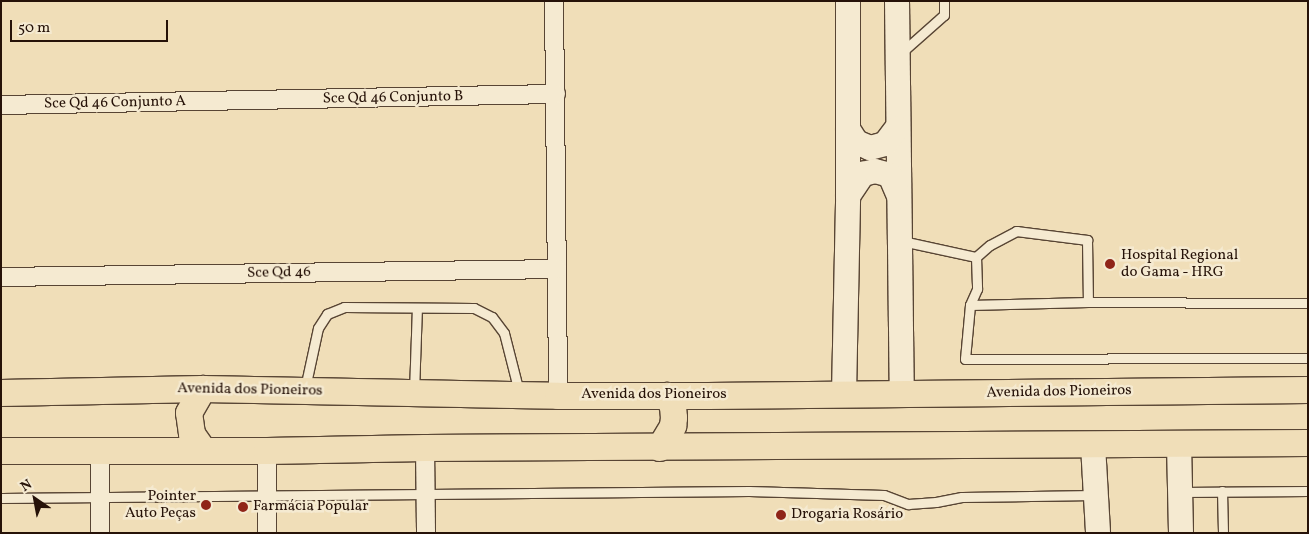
<!DOCTYPE html>
<meta charset="utf-8">
<style>
body{margin:0}
#map{position:relative;width:1309px;height:534px;overflow:hidden;background:#f0deb8;font-family:Vollkorn,serif}
div>[style]{position:absolute}
[style*='--x']{left:calc(var(--x)*1px);top:calc(var(--y)*1px);width:calc(var(--w)*1px);rotate:calc(var(--a)*1deg)}
.roads{filter:drop-shadow(1px 0 #584534) drop-shadow(-1px 0 #584534) drop-shadow(0 1px #584534) drop-shadow(0 -1px #584534)}
.service>*{height:9px;margin:-4.5px;padding:0 4.5px;transform-origin:4.5px;border-radius:4.5px;background:#f5ead1}
.minor>*{height:18px;margin:-9px;padding:0 9px;transform-origin:9px;border-radius:9px;background:#f5ead1}
.secondary>*{height:24px;margin:-12px;padding:0 12px;transform-origin:12px;border-radius:12px;background:#f5ead1}
.primary>*{height:26px;margin:-13px;padding:0 13px;transform-origin:13px;border-radius:13px;background:#f0deb8}
.dots>*{width:14px;height:14px;translate:-50% -50%;box-sizing:border-box;border:2px solid #f5ead1;border-radius:50%}
span{translate:-50% -50%;white-space:nowrap;text-align:center;line-height:1.15;-webkit-text-stroke:5px #f5ead1;paint-order:stroke}
.street-label{font-size:15px;color:#261208}
.poi-label{font-size:15px;color:#261208}
.left{translate:0 -50%;text-align:left}
.right{translate:-100% -50%;text-align:right}
.frame{position:absolute;inset:0;border:2px solid #261208;pointer-events:none}
.north{position:absolute;left:10px;top:474px;width:50px;height:50px;-webkit-text-stroke:4px #f5ead1;paint-order:stroke;rotate:327deg;font-size:14px;font-weight:700;line-height:20px;text-align:center;color:#261208}
.north::after{content:'';display:block;margin:auto;width:18px;height:22px;background:#261208;clip-path:polygon(50% 0,100% 100%,50% 72%,0 100%)}
.scale{position:absolute;left:10px;top:20px;width:158px;height:22px;box-sizing:border-box;border:2px solid #261208;border-top:0;padding-left:6px;font-size:15px;line-height:18px;white-space:nowrap;color:#261208;-webkit-text-stroke:4px #f5ead1;paint-order:stroke}
</style>
<div id="map">
<div class="roads">
<div class="service">
<div style="--x:901;--y:53;--w:57;--a:-41.5"></div>
<div style="--x:944;--y:15;--w:14;--a:-90"></div>
<div style="--x:902;--y:241;--w:76;--a:12.2"></div>
<div style="--x:976;--y:257;--w:32;--a:88"></div>
<div style="--x:977;--y:289;--w:17;--a:114"></div>
<div style="--x:970;--y:305;--w:54;--a:95.3"></div>
<div style="--x:965;--y:359;--w:343;--a:-0.2"></div>
<div style="--x:976;--y:257;--w:18;--a:-41"></div>
<div style="--x:990;--y:245;--w:30;--a:-28"></div>
<div style="--x:1016;--y:231;--w:72;--a:7.2"></div>
<div style="--x:1087;--y:240;--w:62;--a:89.1"></div>
<div style="--x:970;--y:305;--w:118;--a:-1.5"></div>
<div style="--x:1088;--y:302;--w:220;--a:0.3"></div>
<div style="--x:305;--y:388;--w:61;--a:-77.8"></div>
<div style="--x:318;--y:328;--w:17;--a:-57"></div>
<div style="--x:327;--y:314;--w:18;--a:-22"></div>
<div style="--x:344;--y:307;--w:130;--a:0.4"></div>
<div style="--x:474;--y:308;--w:20;--a:27"></div>
<div style="--x:492;--y:317;--w:20;--a:53"></div>
<div style="--x:504;--y:333;--w:61;--a:75.7"></div>
<div style="--x:414;--y:392;--w:84;--a:-88"></div>
<div style="--x:1222;--y:491;--w:42;--a:88.6"></div>
<div style="--x:1181;--y:492;--w:127;--a:-0.5"></div>
<div style="--x:1;--y:498;--w:748;--a:-0.54"></div>
<div style="--x:749;--y:491;--w:135;--a:1.7"></div>
<div style="--x:884;--y:495;--w:26;--a:21"></div>
<div style="--x:908;--y:504;--w:28;--a:-4"></div>
<div style="--x:936;--y:502;--w:26;--a:-11"></div>
<div style="--x:962;--y:497;--w:132;--a:-0.9"></div>
</div>
<div class="minor">
<div style="--x:554;--y:1;--w:395;--a:89.4"></div>
<div style="--x:1;--y:105;--w:555;--a:-1.14"></div>
<div style="--x:1;--y:277;--w:556;--a:-0.82"></div>
<div style="--x:425;--y:448;--w:85;--a:89.3"></div>
<div style="--x:100;--y:451;--w:82;--a:90"></div>
<div style="--x:267;--y:451;--w:82;--a:90"></div>
</div>
<div class="secondary">
<div style="--x:897;--y:1;--w:393;--a:89.3"></div>
<div style="--x:848;--y:129;--w:15;--a:58"></div>
<div style="--x:856;--y:142;--w:15;--a:23"></div>
<div style="--x:870;--y:148;--w:16;--a:-15"></div>
<div style="--x:885;--y:144;--w:20;--a:-53"></div>
<div style="--x:848;--y:196;--w:27;--a:-56"></div>
<div style="--x:863;--y:174;--w:12;--a:-14"></div>
<div style="--x:875;--y:171;--w:16;--a:15"></div>
<div style="--x:890;--y:175;--w:23;--a:67"></div>
<div style="--x:844;--y:394;--w:198;--a:-88.8"></div>
<div style="--x:848;--y:196;--w:195;--a:-90"></div>
<div style="--x:1179;--y:444;--w:89;--a:88.7"></div>
<div style="--x:1093;--y:445;--w:88;--a:86.7"></div>
</div>
<div class="primary">
<div style="--x:1;--y:393;--w:202;--a:-1.1"></div>
<div style="--x:203;--y:389;--w:355;--a:1.1"></div>
<div style="--x:558;--y:396;--w:150;--a:0"></div>
<div style="--x:708;--y:396;--w:600;--a:-0.57"></div>
<div style="--x:660;--y:448;--w:26;--a:-59"></div>
<div style="--x:673;--y:426;--w:8;--a:-83"></div>
<div style="--x:674;--y:418;--w:12;--a:-95"></div>
<div style="--x:673;--y:406;--w:12;--a:-121"></div>
<div style="--x:203;--y:450;--w:19;--a:-125"></div>
<div style="--x:192;--y:434;--w:21;--a:-98"></div>
<div style="--x:189;--y:413;--w:28;--a:-60"></div>
<div style="--x:1;--y:451;--w:266;--a:0"></div>
<div style="--x:267;--y:451;--w:158;--a:-1.1"></div>
<div style="--x:425;--y:448;--w:883;--a:-0.32"></div>
</div>
</div>
<div class="dots">
<div style="left:1110px;top:264px;background:#8f2418"></div>
<div style="left:206px;top:505px;background:#8f2418"></div>
<div style="left:243px;top:507px;background:#8f2418"></div>
<div style="left:781px;top:515px;background:#8f2418"></div>
</div>
<div class="street-label">
<span style="left:393px;top:98px;rotate:-1deg">Sce Qd 46 Conjunto B</span>
<span style="left:115px;top:103px;rotate:-1deg">Sce Qd 46 Conjunto A</span>
<span style="left:279px;top:273px;rotate:-1deg">Sce Qd 46</span>
<span style="left:250px;top:390px;rotate:1deg">Avenida dos Pioneiros</span>
<span style="left:1059px;top:392px;rotate:-1deg">Avenida dos Pioneiros</span>
<span style="left:654px;top:395px">Avenida dos Pioneiros</span>
</div>
<div class="poi-label">
<span class="left" style="left:1121px;top:264px">Hospital Regional<br>do Gama - HRG</span>
<span class="right" style="left:196px;top:505px">Pointer<br>Auto Peças</span>
<span class="left" style="left:253px;top:507px">Farmácia Popular</span>
<span class="left" style="left:791px;top:515px">Drogaria Rosário</span>
</div>
<div class="frame"></div>
<div class="north">N</div>
<div class="scale">50 m</div>
</div>
